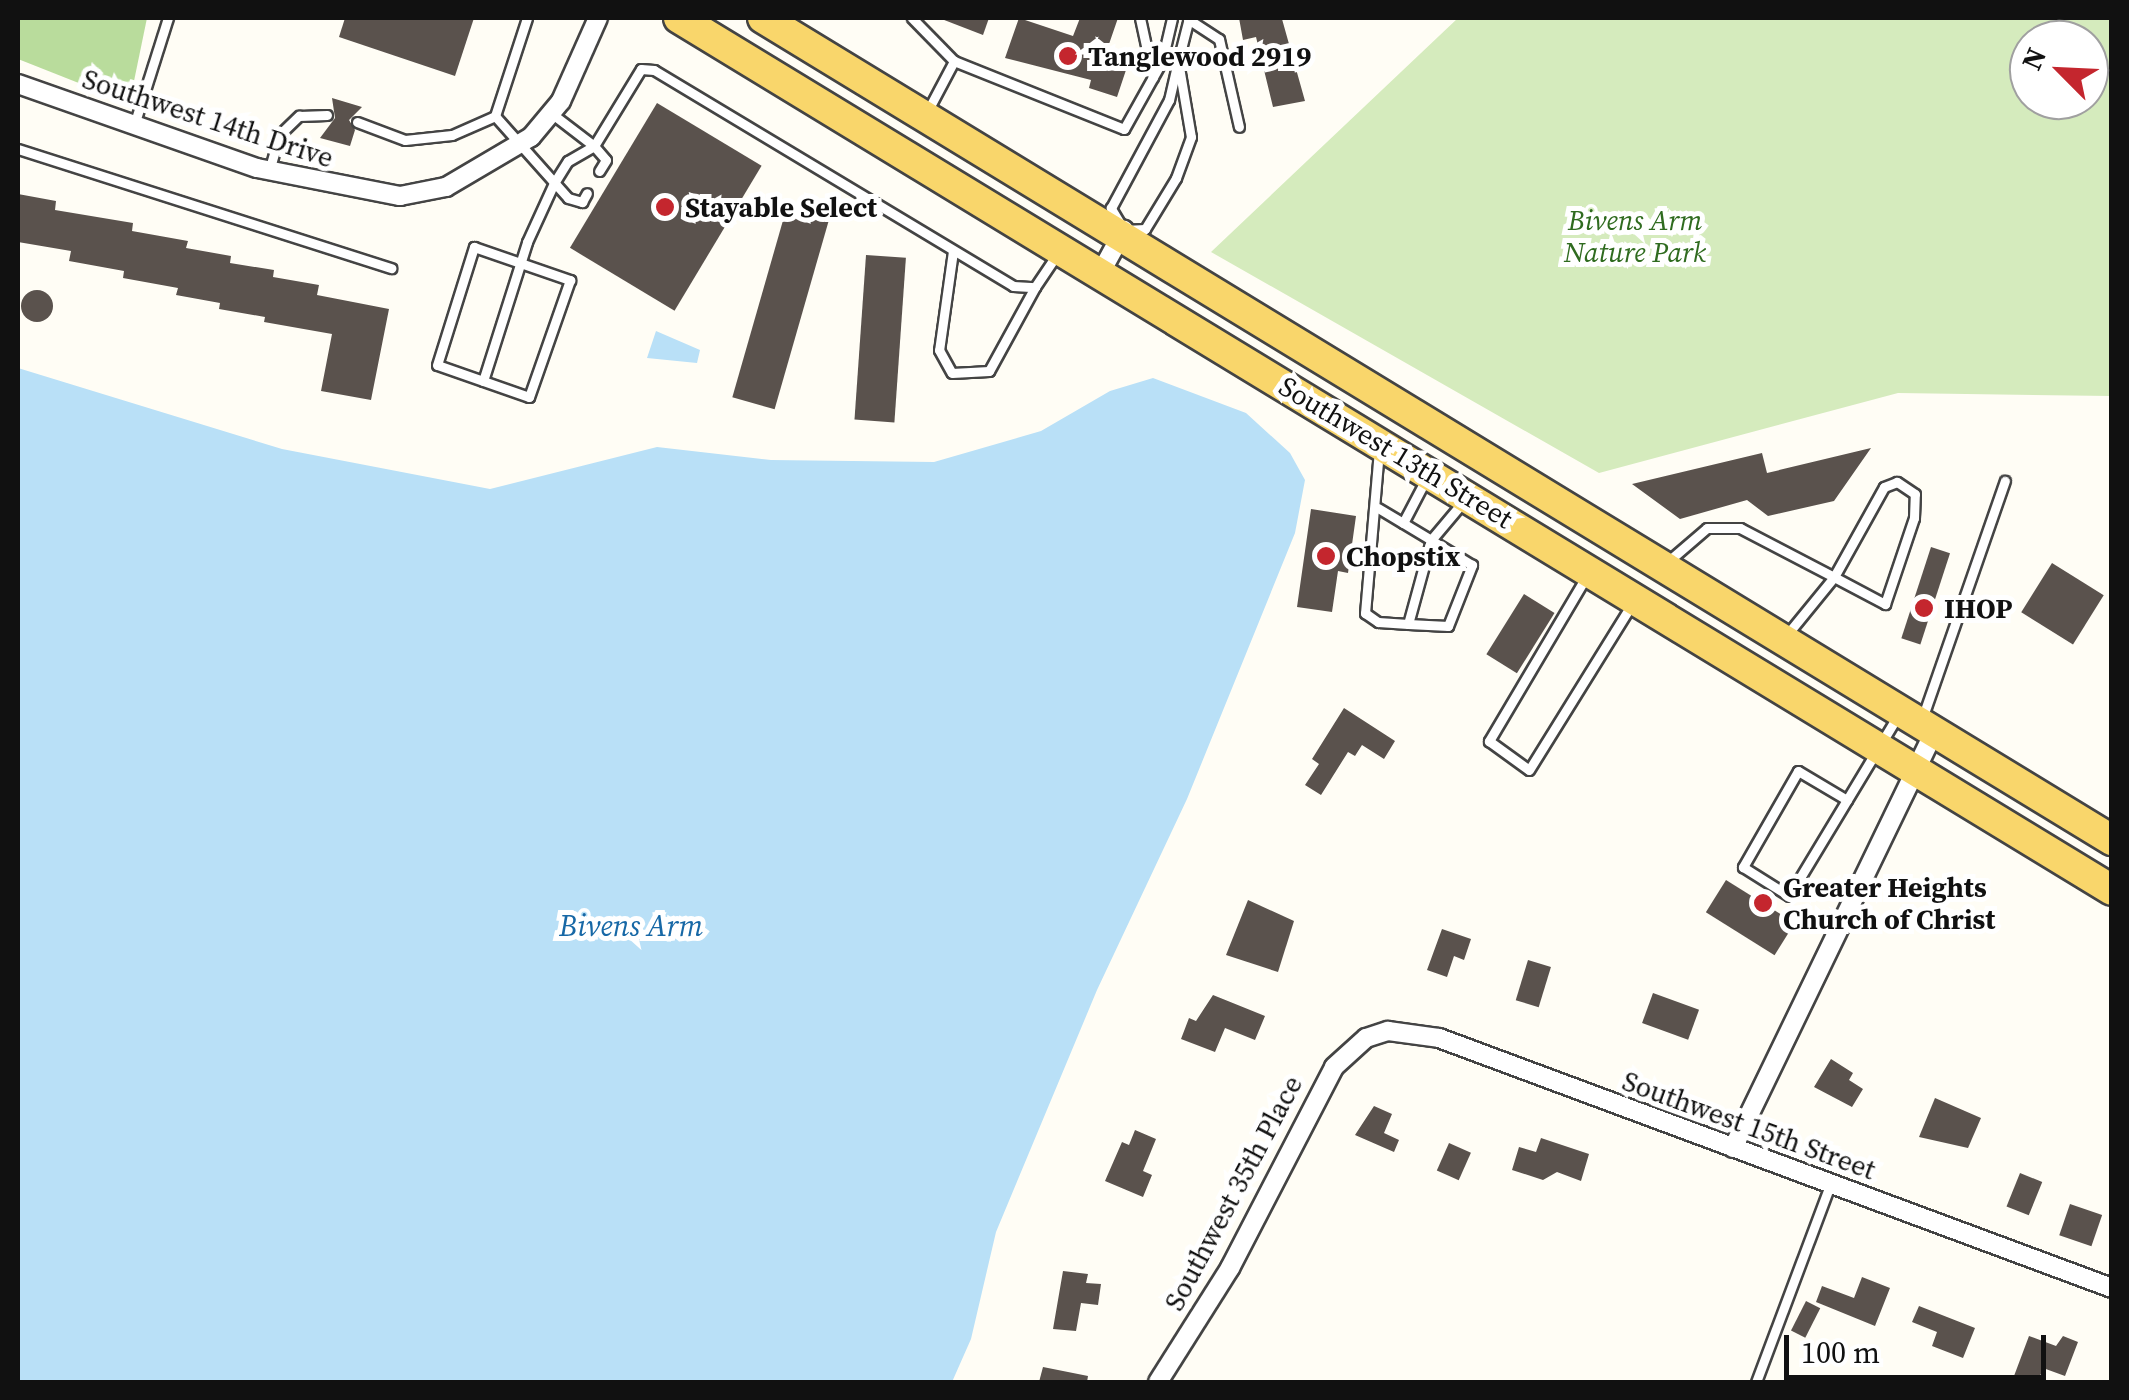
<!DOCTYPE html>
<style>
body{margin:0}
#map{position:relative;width:2129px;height:1400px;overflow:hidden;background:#fffdf5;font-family:"Source Serif 4",serif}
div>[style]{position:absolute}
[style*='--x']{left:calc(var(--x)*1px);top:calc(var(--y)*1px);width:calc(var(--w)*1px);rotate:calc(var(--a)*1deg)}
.green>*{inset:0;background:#d5ebbd}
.forest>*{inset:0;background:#b9dc9c}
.water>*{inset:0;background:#b9e0f7}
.building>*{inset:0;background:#5a524d;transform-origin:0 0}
.round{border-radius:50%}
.roads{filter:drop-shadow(2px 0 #444) drop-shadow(-2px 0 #444) drop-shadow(0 2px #444) drop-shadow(0 -2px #444)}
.service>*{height:9px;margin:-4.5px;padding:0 4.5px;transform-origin:4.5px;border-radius:4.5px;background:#fff}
.minor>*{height:18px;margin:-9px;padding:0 9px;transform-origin:9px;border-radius:9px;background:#fff}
.primary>*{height:30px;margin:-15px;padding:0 15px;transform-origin:15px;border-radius:15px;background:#f9d66b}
.dots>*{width:28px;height:28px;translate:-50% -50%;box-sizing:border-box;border:5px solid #fff;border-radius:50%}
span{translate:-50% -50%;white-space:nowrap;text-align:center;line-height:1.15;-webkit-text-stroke:10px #fff;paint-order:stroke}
.poi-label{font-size:28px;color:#111;font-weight:700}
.left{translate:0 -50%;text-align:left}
.street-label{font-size:28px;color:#111}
.park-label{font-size:28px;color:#2f6b1f;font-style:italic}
.water-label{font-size:30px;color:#1768a6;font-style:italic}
.frame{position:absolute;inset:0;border:20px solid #111;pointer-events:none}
.north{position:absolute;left:2009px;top:20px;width:100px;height:100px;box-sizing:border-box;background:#fff;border:2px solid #a0a0a0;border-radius:50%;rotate:294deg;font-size:28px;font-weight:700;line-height:40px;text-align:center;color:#111}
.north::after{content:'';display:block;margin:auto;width:35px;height:45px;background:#c4262e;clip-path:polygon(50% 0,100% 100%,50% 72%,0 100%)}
.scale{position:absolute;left:1784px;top:1335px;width:262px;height:45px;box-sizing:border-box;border:5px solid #111;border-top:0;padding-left:12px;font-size:30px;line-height:35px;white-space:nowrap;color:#111;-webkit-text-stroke:8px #fff;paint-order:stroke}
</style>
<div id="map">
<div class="green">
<div style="clip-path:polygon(evenodd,1458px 18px,2111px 18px,2111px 396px,1898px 393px,1599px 473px,1211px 252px,1458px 18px,2029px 40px,2089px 40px,2089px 100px,2029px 100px,2029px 40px)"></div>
</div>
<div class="forest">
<div style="clip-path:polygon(18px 18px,147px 18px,134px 81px,109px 95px,18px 59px)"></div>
</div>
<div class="water">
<div style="clip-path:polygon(656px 331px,700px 350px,697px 363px,647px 358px)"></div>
<div style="clip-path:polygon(18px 368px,282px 449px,490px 489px,657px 447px,771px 460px,934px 462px,1041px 431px,1110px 391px,1153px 378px,1246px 413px,1290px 453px,1305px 480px,1295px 533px,1187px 799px,1097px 990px,996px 1232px,971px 1339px,952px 1382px,18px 1382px)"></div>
</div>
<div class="building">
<div style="clip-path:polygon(345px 18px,474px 18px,455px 76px,339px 37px)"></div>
<div style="clip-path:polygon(939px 18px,989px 18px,983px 35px)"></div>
<div style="clip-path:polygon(1019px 18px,1073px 36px,1080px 18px,1118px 18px,1108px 47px,1131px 55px,1117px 97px,1089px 88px,1091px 80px,1005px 58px)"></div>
<div style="clip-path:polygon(1239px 18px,1282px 19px,1305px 101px,1273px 107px,1256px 37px,1243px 40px)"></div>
<div style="clip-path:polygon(332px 98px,362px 107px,349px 120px,355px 130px,350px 146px,320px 138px,335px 118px)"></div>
<div style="left:657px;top:103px;width:122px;height:169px;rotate:31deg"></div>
<div style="clip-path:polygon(18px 194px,56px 201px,55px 210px,133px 223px,132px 231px,188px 241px,186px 248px,231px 256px,230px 263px,274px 270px,273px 277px,319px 285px,317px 295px,389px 309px,371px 400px,321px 391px,332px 334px,264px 322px,265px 317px,219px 309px,220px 303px,176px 295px,178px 288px,123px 278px,124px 271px,69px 261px,71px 251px,18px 242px)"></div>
<div style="left:788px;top:203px;width:44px;height:202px;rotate:16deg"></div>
<div style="left:866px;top:255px;width:40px;height:165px;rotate:4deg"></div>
<div class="round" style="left:21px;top:290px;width:32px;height:32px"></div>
<div style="clip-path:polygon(1871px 448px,1834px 501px,1768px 516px,1747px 500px,1680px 519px,1632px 484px,1762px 453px,1767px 473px)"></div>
<div style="clip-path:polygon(1311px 509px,1356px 516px,1348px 573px,1338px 571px,1332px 612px,1297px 607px)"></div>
<div style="left:1931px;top:547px;width:20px;height:96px;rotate:18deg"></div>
<div style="left:2052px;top:563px;width:61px;height:58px;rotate:32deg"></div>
<div style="left:1524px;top:594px;width:36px;height:71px;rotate:32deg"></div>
<div style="clip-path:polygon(1344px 708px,1395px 741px,1384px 759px,1362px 745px,1355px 756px,1348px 752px,1321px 795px,1305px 785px,1319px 764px,1312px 759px)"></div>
<div style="left:1726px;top:880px;width:81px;height:38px;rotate:32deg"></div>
<div style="clip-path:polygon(1248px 900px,1294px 921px,1278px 972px,1226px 955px)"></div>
<div style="clip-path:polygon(1442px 929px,1471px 939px,1464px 960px,1454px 956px,1447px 977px,1427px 970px)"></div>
<div style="left:1528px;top:960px;width:24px;height:42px;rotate:17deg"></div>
<div style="left:1653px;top:993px;width:49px;height:32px;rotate:20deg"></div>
<div style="clip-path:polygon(1213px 995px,1265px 1016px,1255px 1040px,1225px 1028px,1215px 1052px,1181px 1039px,1189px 1018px,1196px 1021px)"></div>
<div style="clip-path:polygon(1831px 1059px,1853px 1073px,1849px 1080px,1863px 1089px,1852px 1107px,1814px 1087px)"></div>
<div style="clip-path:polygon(1935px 1098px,1981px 1118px,1968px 1148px,1919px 1137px)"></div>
<div style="clip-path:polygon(1374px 1106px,1392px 1114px,1384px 1133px,1399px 1140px,1394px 1152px,1355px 1135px)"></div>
<div style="clip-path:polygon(1135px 1130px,1156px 1139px,1143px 1171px,1152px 1175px,1143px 1197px,1105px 1181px,1122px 1142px,1129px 1145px)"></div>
<div style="clip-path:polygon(1541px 1138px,1589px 1154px,1581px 1181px,1557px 1172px,1543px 1180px,1512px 1170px,1519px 1147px,1536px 1152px)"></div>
<div style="left:1449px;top:1143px;width:24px;height:30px;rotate:24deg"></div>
<div style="left:2020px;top:1173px;width:24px;height:36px;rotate:22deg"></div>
<div style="left:2070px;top:1204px;width:34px;height:33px;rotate:19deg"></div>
<div style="clip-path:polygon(1063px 1271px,1088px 1274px,1086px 1283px,1101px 1284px,1098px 1305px,1081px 1303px,1076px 1331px,1053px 1329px)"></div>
<div style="clip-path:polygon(1862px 1277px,1890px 1288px,1875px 1326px,1816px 1302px,1822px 1286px,1854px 1298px)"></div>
<div style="left:1806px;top:1301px;width:16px;height:33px;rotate:27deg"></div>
<div style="clip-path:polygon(1919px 1306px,1975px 1328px,1963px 1358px,1932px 1346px,1937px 1332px,1912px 1322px)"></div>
<div style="clip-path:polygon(2029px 1336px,2056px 1346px,2063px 1336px,2078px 1342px,2065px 1376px,2043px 1368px,2038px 1382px,2014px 1376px)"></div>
<div style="clip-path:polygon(1043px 1367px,1088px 1376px,1087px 1382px,1039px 1382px)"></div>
</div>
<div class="roads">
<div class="service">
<div style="--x:527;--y:18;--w:103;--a:108.1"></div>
<div style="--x:495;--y:116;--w:110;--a:48.3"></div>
<div style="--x:568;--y:198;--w:15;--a:16"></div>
<div style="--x:582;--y:202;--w:10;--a:-61"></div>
<div style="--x:912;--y:18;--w:60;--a:45.7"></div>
<div style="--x:954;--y:61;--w:183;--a:21.8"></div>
<div style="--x:1124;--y:129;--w:78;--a:-60.8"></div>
<div style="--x:1162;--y:61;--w:44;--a:-76.9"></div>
<div style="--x:1140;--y:18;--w:61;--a:77.8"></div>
<div style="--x:1188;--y:19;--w:37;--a:33"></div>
<div style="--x:1219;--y:39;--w:90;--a:77.2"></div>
<div style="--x:1178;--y:61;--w:77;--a:80.3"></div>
<div style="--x:1191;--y:137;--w:44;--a:110.1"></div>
<div style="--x:1176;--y:178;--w:60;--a:121.3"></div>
<div style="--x:1145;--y:229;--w:21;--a:177"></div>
<div style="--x:1124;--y:230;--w:26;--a:-121"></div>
<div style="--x:1111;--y:208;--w:123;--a:-61.8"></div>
<div style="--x:1169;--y:100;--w:40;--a:-77"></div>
<div style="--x:1178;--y:61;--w:44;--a:-75.7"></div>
<div style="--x:927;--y:112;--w:58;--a:-62.1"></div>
<div style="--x:551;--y:113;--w:54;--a:37.5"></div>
<div style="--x:594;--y:146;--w:18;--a:49"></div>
<div style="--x:606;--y:160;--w:13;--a:122"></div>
<div style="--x:357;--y:122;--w:51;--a:20.6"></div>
<div style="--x:405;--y:140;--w:47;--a:-6.1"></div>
<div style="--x:452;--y:135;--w:47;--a:-23.8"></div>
<div style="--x:134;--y:125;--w:112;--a:-72.4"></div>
<div style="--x:18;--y:149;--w:392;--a:17.7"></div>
<div style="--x:269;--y:171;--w:37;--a:-74"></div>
<div style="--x:279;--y:135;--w:28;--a:-44"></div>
<div style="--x:299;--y:116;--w:28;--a:-2"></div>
<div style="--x:474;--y:247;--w:102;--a:19"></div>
<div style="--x:570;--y:280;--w:124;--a:109.3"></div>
<div style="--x:529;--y:397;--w:97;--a:-160.8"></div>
<div style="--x:437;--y:365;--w:124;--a:-72.6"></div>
<div style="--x:953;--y:251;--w:100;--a:98"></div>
<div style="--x:939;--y:350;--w:26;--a:61"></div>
<div style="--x:952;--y:373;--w:37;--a:-3"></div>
<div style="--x:989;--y:371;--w:96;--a:-61.3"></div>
<div style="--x:483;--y:381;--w:146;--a:-72.4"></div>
<div style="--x:527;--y:242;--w:65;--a:-65.4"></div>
<div style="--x:554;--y:183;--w:26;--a:-58"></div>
<div style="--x:568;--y:161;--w:30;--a:-30"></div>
<div style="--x:594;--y:146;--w:90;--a:-58.6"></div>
<div style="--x:641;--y:69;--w:13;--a:4"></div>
<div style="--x:654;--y:70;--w:419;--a:31"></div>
<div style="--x:1013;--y:286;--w:22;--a:3"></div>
<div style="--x:1035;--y:287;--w:37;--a:-56"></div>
<div style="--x:1379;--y:450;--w:164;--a:94.9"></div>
<div style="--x:1365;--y:613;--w:16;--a:35"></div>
<div style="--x:1378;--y:622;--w:30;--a:4"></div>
<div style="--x:1408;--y:624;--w:40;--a:2.9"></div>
<div style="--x:1448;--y:626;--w:66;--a:-68.5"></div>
<div style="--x:1472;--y:565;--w:48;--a:-148.6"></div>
<div style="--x:1431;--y:540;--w:87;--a:105.3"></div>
<div style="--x:1425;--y:481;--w:47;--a:117.6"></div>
<div style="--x:1403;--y:523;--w:33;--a:31"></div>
<div style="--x:1431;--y:540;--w:50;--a:-49.9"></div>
<div style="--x:1378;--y:508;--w:29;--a:31"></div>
<div style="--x:1665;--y:564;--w:55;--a:-40.6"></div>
<div style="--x:1707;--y:528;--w:33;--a:0"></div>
<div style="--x:1740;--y:528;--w:106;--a:27.5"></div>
<div style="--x:1834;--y:577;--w:58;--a:27.9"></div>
<div style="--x:1885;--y:604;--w:91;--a:-71.4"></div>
<div style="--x:1914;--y:518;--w:24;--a:-88"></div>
<div style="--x:1915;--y:494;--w:22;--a:-146"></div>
<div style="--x:1897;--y:482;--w:14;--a:159"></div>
<div style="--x:1884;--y:487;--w:103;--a:119.1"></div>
<div style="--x:1834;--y:577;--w:77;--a:129.2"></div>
<div style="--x:1586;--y:577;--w:191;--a:120.6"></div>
<div style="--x:1489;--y:741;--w:49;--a:35.9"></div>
<div style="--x:1529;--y:770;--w:195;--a:-58.2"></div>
<div style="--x:1923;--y:716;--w:249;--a:-70.8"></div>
<div style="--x:1847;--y:800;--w:57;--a:-149.4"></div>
<div style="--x:1798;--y:771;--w:111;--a:119.8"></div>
<div style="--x:1743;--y:867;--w:54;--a:32.2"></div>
<div style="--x:1789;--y:896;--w:213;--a:-58.9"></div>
<div style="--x:1756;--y:1382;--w:210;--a:-69.4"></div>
</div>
<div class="minor">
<div style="--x:18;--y:84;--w:253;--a:19.4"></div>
<div style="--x:257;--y:168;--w:146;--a:11.1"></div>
<div style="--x:400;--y:196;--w:47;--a:-11.1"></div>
<div style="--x:446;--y:187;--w:99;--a:-30.5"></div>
<div style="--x:531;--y:137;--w:47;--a:-50.2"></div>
<div style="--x:561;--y:101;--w:91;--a:-66"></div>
<div style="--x:1101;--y:272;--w:48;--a:-61.3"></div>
<div style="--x:1733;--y:1148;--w:462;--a:-64.2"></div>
<div style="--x:1158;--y:1382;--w:135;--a:-57.7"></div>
<div style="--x:1230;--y:1268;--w:226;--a:-62.6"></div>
<div style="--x:1334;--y:1067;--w:43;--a:-42.2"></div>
<div style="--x:1366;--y:1038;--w:23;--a:-18"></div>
<div style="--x:1388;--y:1031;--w:51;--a:7.8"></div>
<div style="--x:1439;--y:1038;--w:718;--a:20.38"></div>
</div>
<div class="primary">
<div style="--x:679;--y:18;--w:1677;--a:31.32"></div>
<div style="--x:763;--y:18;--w:1580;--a:31.36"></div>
</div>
</div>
<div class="dots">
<div style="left:1068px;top:56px;background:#c4262e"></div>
<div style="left:665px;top:207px;background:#c4262e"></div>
<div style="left:1326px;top:556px;background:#c4262e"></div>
<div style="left:1924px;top:608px;background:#c4262e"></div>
<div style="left:1763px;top:903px;background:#c4262e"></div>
</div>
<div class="poi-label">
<span class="left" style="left:1088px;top:56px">Tanglewood 2919</span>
<span class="left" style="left:685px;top:207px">Stayable Select</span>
<span class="left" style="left:1346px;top:556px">Chopstix</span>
<span class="left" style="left:1944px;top:608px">IHOP</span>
<span class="left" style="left:1783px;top:903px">Greater Heights<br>Church of Christ</span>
</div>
<div class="street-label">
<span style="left:208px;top:118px;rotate:18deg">Southwest 14th Drive</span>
<span style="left:1396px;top:452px;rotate:31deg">Southwest 13th Street</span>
<span style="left:1749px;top:1125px;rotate:20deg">Southwest 15th Street</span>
<span style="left:1233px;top:1193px;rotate:-62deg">Southwest 35th Place</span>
</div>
<div class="park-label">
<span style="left:1635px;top:236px">Bivens Arm<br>Nature Park</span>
</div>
<div class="water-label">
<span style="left:631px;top:926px">Bivens Arm</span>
</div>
<div class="frame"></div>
<div class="north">N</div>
<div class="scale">100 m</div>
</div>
